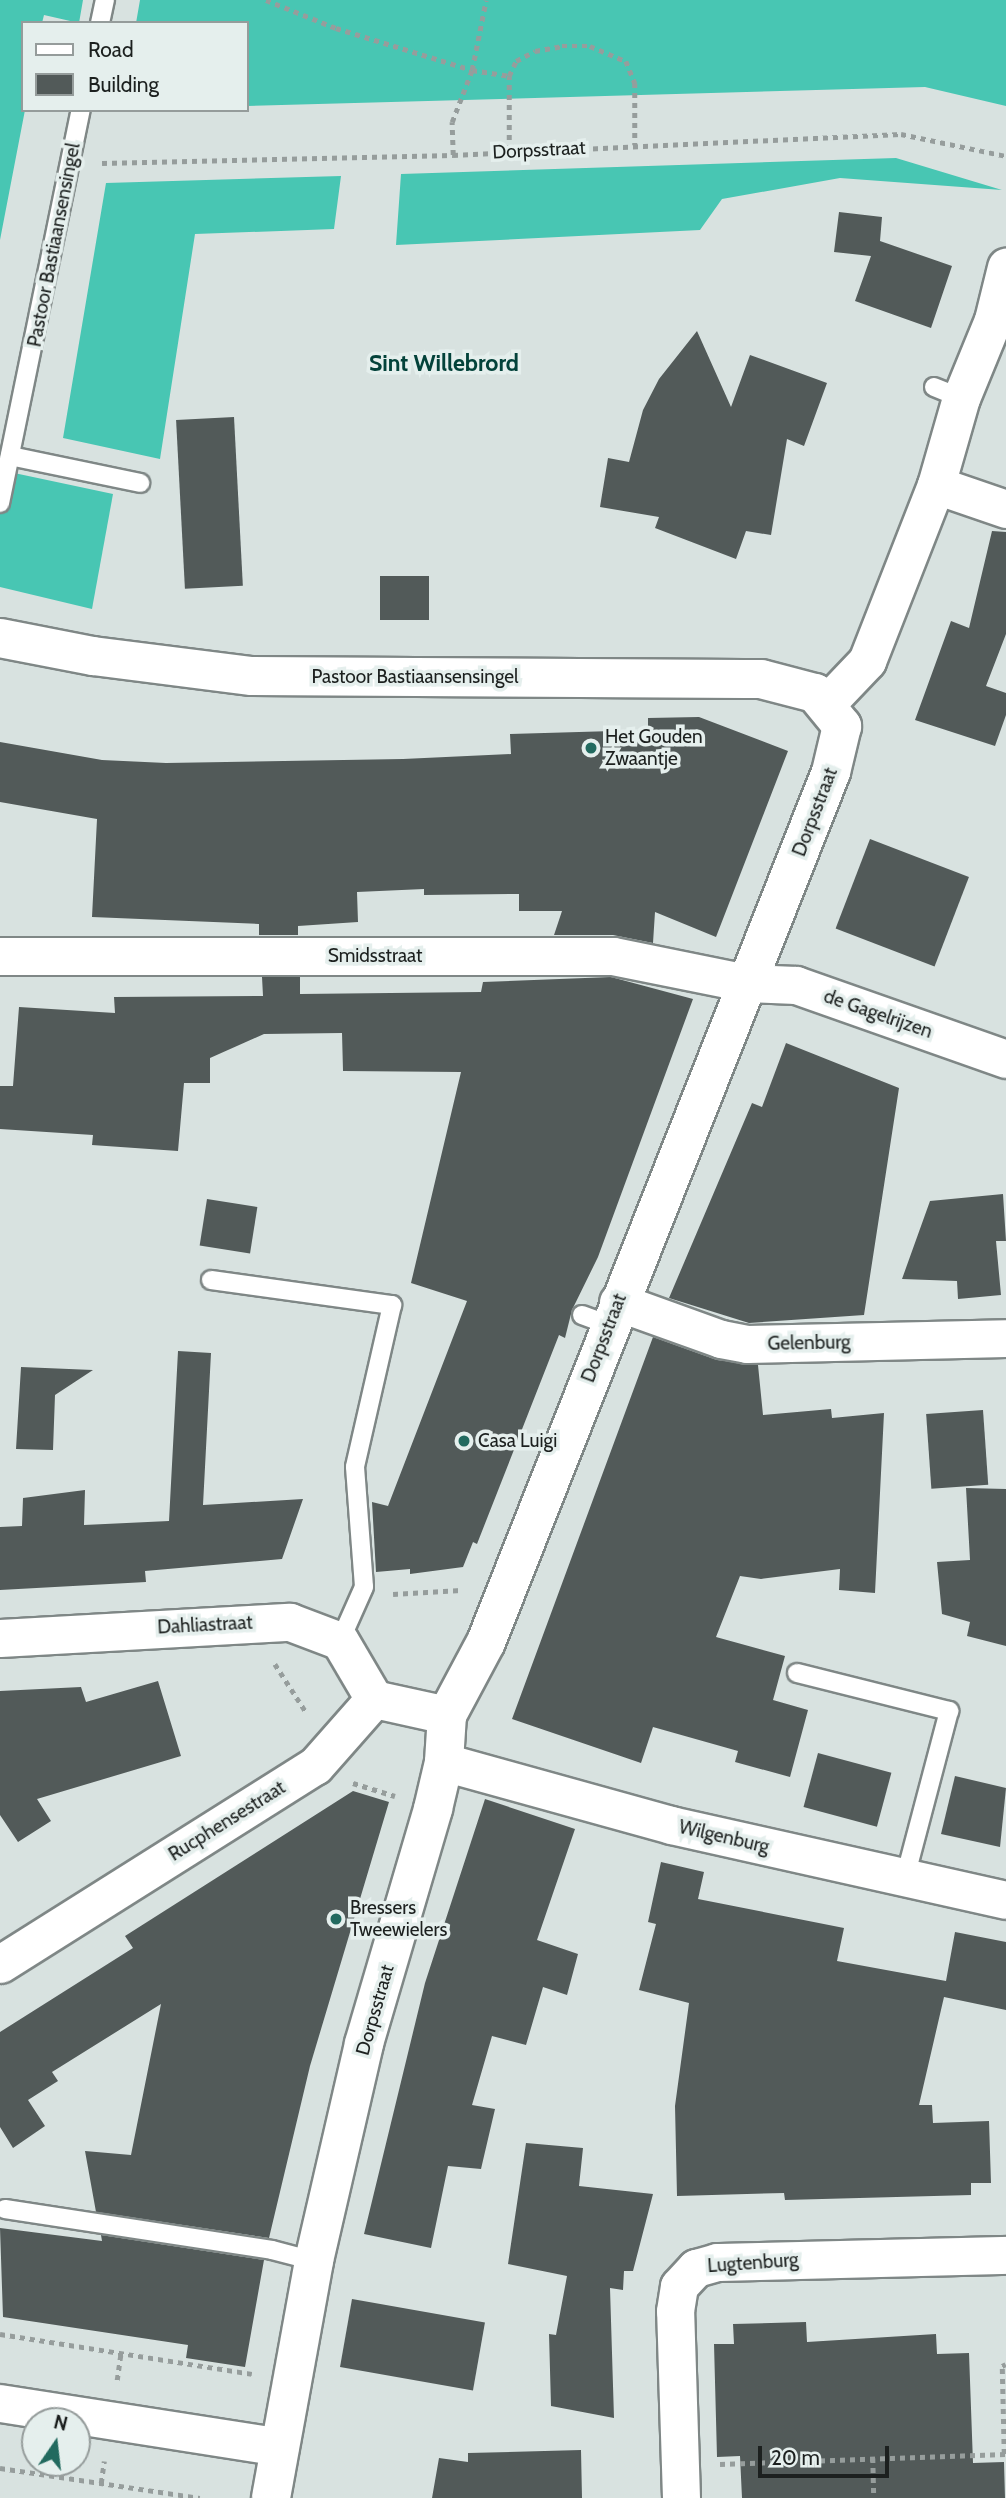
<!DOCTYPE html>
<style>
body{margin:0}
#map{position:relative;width:1006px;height:2498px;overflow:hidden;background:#d8e2e0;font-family:Cabin,sans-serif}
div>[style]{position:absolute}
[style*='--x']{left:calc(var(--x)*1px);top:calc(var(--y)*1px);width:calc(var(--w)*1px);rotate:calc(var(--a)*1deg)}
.forest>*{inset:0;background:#48c6b3}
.building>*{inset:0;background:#525a59;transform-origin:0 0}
.path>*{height:4.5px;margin-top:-2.25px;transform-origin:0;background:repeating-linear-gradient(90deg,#969d9c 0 5px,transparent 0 10px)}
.roads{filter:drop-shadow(2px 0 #7f8786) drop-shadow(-2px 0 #7f8786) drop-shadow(0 2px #7f8786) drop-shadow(0 -2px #7f8786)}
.service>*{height:18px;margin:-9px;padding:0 9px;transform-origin:9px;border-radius:9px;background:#fff}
.minor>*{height:37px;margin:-18.5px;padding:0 18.5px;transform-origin:18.5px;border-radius:18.5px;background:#fff}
.tertiary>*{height:38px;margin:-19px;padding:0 19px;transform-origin:19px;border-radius:19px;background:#fff}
.dots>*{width:19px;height:19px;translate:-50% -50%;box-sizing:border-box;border:4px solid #e5efed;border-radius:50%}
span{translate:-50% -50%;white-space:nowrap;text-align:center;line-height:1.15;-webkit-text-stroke:7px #e5efed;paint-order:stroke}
.street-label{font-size:19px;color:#1c201f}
.poi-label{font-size:19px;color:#1c201f}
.left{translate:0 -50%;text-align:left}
.quarter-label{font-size:23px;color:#03423a;font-weight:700}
.legend{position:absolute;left:21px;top:21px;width:228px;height:91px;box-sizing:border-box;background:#e5efed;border:2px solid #959c9b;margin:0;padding:9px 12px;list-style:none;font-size:21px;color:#1c201f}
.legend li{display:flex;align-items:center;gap:14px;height:35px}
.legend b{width:35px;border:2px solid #959c9b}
.north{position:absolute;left:21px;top:2407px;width:70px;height:70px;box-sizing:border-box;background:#e5efed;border:2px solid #959c9b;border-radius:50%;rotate:14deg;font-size:19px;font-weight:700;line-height:28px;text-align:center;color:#1c201f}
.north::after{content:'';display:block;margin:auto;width:24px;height:32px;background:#226a5f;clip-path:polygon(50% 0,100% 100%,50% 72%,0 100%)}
.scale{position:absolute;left:758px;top:2446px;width:131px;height:32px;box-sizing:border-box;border:4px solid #1c201f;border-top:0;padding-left:9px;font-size:21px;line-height:24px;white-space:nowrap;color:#1c201f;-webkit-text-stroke:5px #e5efed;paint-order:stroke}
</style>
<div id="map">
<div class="forest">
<div style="clip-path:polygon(0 0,83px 0,79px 23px,44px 15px,42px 23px,23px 23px,25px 110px,0 240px)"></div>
<div style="clip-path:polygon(140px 0,1006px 0,1006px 106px,925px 87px,247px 106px,247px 23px,136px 23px)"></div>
<div style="clip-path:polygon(896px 158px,1002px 190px,840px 178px,722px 199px,700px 230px,396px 245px,401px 174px)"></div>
<div style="clip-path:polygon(341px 176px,334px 229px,195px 234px,160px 459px,63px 438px,106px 183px)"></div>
<div style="clip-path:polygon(0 470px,113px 494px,92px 609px,0 587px)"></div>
</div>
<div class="building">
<div style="clip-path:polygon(839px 212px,882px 217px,880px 241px,952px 266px,931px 328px,855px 301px,871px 256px,834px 252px)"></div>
<div style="clip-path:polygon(697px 331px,731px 407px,750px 355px,827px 383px,804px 446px,787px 439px,771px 535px,746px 531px,736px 559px,655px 528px,659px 517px,600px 507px,608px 458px,629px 462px,643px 410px,659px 379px)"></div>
<div style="left:234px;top:417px;width:169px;height:58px;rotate:87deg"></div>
<div style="clip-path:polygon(992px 531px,1006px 532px,1006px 634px,986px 686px,1006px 693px,1006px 715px,995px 746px,915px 720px,951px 621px,969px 628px)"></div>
<div style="left:429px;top:576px;width:44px;height:49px;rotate:90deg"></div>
<div style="clip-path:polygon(699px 717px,788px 751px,716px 937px,655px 912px,653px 943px,613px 935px,554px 935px,562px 911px,519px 911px,519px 894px,424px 895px,424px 889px,357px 892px,358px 922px,298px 926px,298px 935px,259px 935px,259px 924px,92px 917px,97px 819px,0 802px,0 742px,102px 760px,166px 763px,403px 759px,511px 754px,510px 734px,648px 730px,648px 718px)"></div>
<div style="left:870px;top:839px;width:106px;height:96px;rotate:21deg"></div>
<div style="clip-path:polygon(262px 977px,300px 977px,300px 994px,481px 992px,483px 982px,611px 977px,693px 999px,598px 1257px,572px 1310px,565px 1338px,559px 1335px,477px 1544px,473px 1542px,463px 1567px,410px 1574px,410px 1569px,376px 1572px,372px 1502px,388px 1506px,467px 1301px,411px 1283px,461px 1072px,343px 1071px,342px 1033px,264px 1034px,210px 1058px,210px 1083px,184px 1083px,178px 1151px,92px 1145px,93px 1135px,0 1129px,0 1086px,13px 1086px,19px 1007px,115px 1013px,114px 997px,263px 996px)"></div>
<div style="clip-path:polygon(786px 1043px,899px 1088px,864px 1315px,749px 1323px,669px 1298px,752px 1103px,762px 1107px)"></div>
<div style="clip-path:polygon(1003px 1194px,1006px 1241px,996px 1241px,1001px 1295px,958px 1299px,957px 1281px,902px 1279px,930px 1201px)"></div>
<div style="left:207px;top:1199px;width:51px;height:47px;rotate:9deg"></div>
<div style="clip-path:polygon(653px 1337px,717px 1360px,758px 1365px,763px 1415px,831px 1409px,832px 1418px,884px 1413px,875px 1593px,839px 1590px,840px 1569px,761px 1579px,740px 1576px,716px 1637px,785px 1656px,773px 1700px,808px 1710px,790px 1777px,735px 1762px,738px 1751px,653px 1727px,641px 1763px,512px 1719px)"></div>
<div style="clip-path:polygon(178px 1351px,211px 1353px,203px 1505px,303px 1499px,282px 1559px,145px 1571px,146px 1582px,0 1590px,0 1527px,22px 1526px,23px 1498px,85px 1490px,84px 1525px,169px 1521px)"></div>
<div style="clip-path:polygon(21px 1367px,93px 1370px,55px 1395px,53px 1450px,16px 1449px)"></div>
<div style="left:983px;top:1410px;width:75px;height:57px;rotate:86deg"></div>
<div style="clip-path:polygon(966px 1488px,1006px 1489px,1006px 1646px,967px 1636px,970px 1622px,942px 1614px,937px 1562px,970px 1560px)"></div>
<div style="clip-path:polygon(158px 1681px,181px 1756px,37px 1799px,51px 1821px,18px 1842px,0 1815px,0 1691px,81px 1687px,86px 1702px)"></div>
<div style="left:818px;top:1753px;width:76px;height:56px;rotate:15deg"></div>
<div style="clip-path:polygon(955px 1776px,1006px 1788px,1000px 1847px,941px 1834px)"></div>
<div style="clip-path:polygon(353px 1791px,389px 1802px,310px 2066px,269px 2238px,96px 2212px,85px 2151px,131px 2155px,161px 2004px,52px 2072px,58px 2081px,28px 2100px,45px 2126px,13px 2148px,0 2127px,0 2032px,133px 1948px,125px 1936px)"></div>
<div style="clip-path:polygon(485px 1799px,575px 1829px,537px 1940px,578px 1954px,567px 1995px,543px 1987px,526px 2045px,492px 2036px,472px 2105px,495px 2109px,481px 2169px,448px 2166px,431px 2248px,364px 2234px,425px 1983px)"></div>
<div style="clip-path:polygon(661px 1862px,704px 1872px,698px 1899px,844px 1928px,837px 1961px,946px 1981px,955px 1932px,1006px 1942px,1006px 2010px,944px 1997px,919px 2105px,932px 2105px,933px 2123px,989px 2121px,991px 2183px,971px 2183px,971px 2195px,785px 2200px,784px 2193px,677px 2196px,675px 2106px,689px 2003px,639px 1990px,656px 1924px,648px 1922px)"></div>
<div style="clip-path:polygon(526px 2143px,583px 2148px,579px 2186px,653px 2194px,633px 2271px,624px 2271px,623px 2290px,610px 2288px,614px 2418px,551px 2406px,549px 2334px,556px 2335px,567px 2276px,508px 2264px)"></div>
<div style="clip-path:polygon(0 2228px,102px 2241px,101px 2235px,264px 2260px,245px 2367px,186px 2358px,188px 2345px,3px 2317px)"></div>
<div style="left:352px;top:2299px;width:135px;height:69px;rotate:10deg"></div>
<div style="clip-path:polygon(806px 2322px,807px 2342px,936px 2334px,937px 2354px,969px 2353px,973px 2463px,1004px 2462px,1005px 2498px,742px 2498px,740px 2456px,717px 2457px,714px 2344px,734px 2344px,733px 2324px)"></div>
<div style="clip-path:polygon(581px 2450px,582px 2498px,432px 2498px,439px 2458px,468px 2462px,468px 2453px)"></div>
</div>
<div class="path">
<div style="--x:266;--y:0;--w:75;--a:21.8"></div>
<div style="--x:336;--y:28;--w:142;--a:17.2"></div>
<div style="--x:472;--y:70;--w:37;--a:9"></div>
<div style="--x:509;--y:150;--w:74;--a:-90"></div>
<div style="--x:509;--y:76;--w:17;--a:-65"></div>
<div style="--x:516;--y:61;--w:21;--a:-28"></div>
<div style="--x:535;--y:51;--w:27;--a:-10"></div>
<div style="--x:562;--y:46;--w:28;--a:0"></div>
<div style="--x:590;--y:46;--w:39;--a:23"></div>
<div style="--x:626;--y:61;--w:24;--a:68"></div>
<div style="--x:635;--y:83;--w:62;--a:90"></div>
<div style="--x:453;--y:155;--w:33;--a:-92"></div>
<div style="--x:452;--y:122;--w:56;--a:-69"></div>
<div style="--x:472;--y:70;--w:71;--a:-78.7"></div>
<div style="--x:102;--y:163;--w:351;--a:-1.3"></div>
<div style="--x:453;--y:155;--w:448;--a:-2.7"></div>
<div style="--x:901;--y:134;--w:107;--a:11.8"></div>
<div style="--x:393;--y:1594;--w:68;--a:-3.4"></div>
<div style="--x:275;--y:1664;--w:57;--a:57.1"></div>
<div style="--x:353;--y:1783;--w:44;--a:17.2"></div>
<div style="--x:0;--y:2334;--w:255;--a:9"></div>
<div style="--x:117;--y:2380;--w:27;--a:-82"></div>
<div style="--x:1004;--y:2454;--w:88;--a:-91.3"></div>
<div style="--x:1002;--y:2366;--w:4;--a:-27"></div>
<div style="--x:873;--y:2458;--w:40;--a:88.6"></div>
<div style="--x:720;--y:2464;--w:286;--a:-2"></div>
<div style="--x:0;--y:2468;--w:202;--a:8.5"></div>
<div style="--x:101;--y:2483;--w:22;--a:-82"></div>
</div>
<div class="roads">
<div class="service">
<div style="--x:100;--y:23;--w:24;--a:-78"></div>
<div style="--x:934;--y:387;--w:29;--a:22"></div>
<div style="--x:10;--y:456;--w:133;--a:11.7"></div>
<div style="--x:0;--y:503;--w:401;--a:-78.4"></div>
<div style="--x:211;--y:1280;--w:183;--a:7.9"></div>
<div style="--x:392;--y:1305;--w:166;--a:102.9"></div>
<div style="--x:355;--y:1467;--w:120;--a:85.7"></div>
<div style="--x:364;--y:1587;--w:59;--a:114"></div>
<div style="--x:582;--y:1315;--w:29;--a:20"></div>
<div style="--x:797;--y:1673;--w:157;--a:14"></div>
<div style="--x:949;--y:1711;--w:173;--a:104.8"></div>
<div style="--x:5;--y:2209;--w:270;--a:8.7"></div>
<div style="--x:272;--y:2250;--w:43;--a:14.7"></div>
</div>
<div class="minor">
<div style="--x:936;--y:485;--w:74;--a:18.9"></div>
<div style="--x:827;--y:703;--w:58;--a:-46.4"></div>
<div style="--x:867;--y:661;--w:189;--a:-68.6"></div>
<div style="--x:936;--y:485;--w:91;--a:-74"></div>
<div style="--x:961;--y:398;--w:84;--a:-67.7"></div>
<div style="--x:993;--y:320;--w:55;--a:-76.2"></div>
<div style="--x:0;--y:956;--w:613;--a:0"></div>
<div style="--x:613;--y:956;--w:137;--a:11.4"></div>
<div style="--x:747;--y:983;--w:49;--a:2.3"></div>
<div style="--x:796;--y:985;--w:223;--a:19.4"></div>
<div style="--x:618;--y:1302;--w:109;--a:19.8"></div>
<div style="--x:721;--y:1339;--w:26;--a:11"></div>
<div style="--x:747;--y:1344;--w:259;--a:-1.3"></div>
<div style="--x:0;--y:1638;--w:290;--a:-3.2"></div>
<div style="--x:290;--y:1622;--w:53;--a:20.8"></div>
<div style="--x:340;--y:1641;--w:67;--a:59.6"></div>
<div style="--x:444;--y:1762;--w:236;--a:15.5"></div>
<div style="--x:671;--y:1825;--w:343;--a:12.6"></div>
<div style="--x:0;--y:1964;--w:372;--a:-32.2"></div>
<div style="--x:315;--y:1766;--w:89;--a:-48.6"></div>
<div style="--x:374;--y:1699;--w:75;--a:12.4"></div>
<div style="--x:0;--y:2403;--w:283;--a:8.9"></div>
<div style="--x:681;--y:2498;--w:187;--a:-91.8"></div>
<div style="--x:675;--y:2311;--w:25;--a:-81"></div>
<div style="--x:679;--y:2286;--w:25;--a:-47"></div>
<div style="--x:696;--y:2268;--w:22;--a:-16"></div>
<div style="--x:717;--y:2262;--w:289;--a:-1.4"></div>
</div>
<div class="tertiary">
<div style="--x:0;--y:638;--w:95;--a:11"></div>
<div style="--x:93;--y:656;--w:160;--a:7.2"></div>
<div style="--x:252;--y:676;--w:509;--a:0.34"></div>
<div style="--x:761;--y:679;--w:56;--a:14.5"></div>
<div style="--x:815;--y:693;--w:43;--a:50.7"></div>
<div style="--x:842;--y:726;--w:47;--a:103.4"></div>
<div style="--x:831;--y:772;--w:936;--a:111.63"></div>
<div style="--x:486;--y:1642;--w:83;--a:118.1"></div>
<div style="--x:447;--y:1715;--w:47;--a:93.7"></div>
<div style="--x:444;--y:1762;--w:48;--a:103.2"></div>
<div style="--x:433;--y:1809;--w:245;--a:106.4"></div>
<div style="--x:364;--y:2044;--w:223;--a:103"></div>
<div style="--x:314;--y:2261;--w:241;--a:100.3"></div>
</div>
</div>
<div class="dots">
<div style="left:591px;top:748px;background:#226a5f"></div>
<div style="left:464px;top:1441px;background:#226a5f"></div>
<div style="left:336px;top:1919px;background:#226a5f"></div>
</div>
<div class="street-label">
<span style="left:539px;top:150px;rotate:-3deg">Dorpsstraat</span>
<span style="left:54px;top:245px;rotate:-79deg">Pastoor Bastiaansensingel</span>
<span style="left:415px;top:677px">Pastoor Bastiaansensingel</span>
<span style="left:815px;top:812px;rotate:-69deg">Dorpsstraat</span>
<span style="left:375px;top:956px">Smidsstraat</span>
<span style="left:878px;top:1014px;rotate:19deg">de Gagelrijzen</span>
<span style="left:604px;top:1338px;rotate:-69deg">Dorpsstraat</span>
<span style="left:809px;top:1343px;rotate:-1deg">Gelenburg</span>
<span style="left:205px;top:1625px;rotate:-3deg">Dahliastraat</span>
<span style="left:227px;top:1821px;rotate:-32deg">Rucphensestraat</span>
<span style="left:724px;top:1837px;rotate:13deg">Wilgenburg</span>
<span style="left:375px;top:2010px;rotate:-74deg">Dorpsstraat</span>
<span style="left:753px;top:2263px;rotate:-4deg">Lugtenburg</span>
</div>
<div class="poi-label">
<span class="left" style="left:605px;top:748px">Het Gouden<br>Zwaantje</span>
<span class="left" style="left:478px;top:1441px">Casa Luigi</span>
<span class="left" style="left:350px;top:1919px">Bressers<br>Tweewielers</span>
</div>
<div class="quarter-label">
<span style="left:444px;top:363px">Sint Willebrord</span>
</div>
<ul class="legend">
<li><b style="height:9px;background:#fff"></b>Road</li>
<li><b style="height:19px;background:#525a59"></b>Building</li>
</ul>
<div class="north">N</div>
<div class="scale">20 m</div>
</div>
